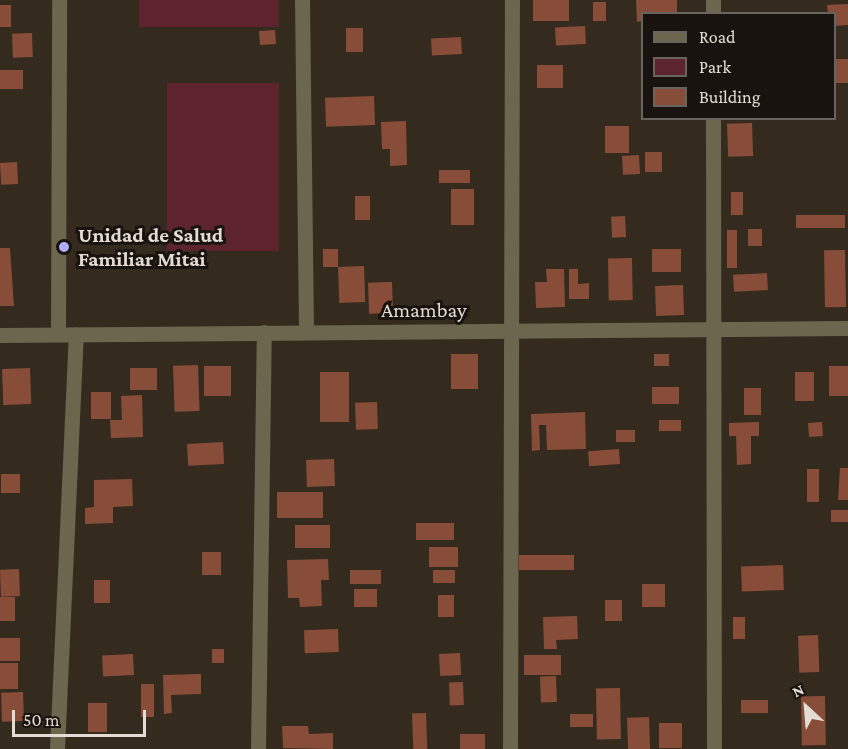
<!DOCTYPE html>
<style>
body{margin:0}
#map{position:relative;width:848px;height:749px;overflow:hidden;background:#342a1e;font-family:"Crimson Pro",serif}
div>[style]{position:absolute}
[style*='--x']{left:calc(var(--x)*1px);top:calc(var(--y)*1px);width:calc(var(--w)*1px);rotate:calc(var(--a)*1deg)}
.green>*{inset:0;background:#5e242e;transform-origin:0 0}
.building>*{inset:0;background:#874d38;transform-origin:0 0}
.minor>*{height:15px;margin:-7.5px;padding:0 7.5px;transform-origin:7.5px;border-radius:7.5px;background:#6b664d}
.dots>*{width:16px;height:16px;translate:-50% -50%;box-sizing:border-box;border:3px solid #18130e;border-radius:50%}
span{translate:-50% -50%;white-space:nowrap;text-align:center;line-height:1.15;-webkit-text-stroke:6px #18130e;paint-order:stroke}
.poi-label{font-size:21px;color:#e2dcd4;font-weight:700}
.left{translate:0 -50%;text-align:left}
.street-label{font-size:21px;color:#e2dcd4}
.legend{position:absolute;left:641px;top:12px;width:195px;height:108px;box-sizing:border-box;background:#18130e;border:2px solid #69635d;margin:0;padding:8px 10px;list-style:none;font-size:18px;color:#e2dcd4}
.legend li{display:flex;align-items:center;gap:12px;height:30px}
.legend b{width:30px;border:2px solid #69635d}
.north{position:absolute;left:776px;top:677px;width:60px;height:60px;-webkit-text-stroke:4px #18130e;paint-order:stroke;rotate:334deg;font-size:16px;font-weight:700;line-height:24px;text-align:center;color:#e2dcd4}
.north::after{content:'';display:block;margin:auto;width:21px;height:27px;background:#e2dcd4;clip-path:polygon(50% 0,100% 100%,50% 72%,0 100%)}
.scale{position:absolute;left:12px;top:710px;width:134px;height:27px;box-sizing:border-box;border:3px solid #e2dcd4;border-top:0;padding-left:8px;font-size:18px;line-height:21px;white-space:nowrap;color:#e2dcd4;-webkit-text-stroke:4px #18130e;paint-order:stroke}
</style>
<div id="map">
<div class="green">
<div style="left:139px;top:0;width:140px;height:27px"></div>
<div style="left:167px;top:83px;width:112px;height:168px"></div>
</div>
<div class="building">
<div style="left:533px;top:0;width:36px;height:21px"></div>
<div style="clip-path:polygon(636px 0,677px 0,677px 14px,642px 14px,642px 21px,637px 22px)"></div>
<div style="left:606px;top:2px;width:19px;height:13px;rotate:90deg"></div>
<div style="clip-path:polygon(848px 4px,848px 25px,834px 26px,834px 14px,828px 14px,827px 5px)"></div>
<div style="left:0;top:5px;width:11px;height:22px"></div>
<div style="left:585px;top:26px;width:18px;height:30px;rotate:87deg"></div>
<div style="left:363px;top:28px;width:24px;height:17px;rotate:90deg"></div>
<div style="left:275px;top:30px;width:14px;height:16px;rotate:86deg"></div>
<div style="left:32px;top:33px;width:24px;height:20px;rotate:88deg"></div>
<div style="left:461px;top:37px;width:17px;height:30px;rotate:87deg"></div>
<div style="left:848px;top:59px;width:24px;height:14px;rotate:90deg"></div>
<div style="left:563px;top:65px;width:23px;height:26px;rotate:90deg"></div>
<div style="left:0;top:70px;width:23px;height:19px"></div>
<div style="left:374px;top:96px;width:29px;height:49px;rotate:88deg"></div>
<div style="clip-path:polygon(406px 121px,407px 165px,390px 166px,390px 149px,382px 149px,381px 122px)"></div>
<div style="left:752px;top:123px;width:33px;height:25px;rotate:88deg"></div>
<div style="left:605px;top:126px;width:24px;height:27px"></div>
<div style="left:645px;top:152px;width:17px;height:20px"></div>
<div style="left:639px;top:155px;width:19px;height:17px;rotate:87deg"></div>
<div style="left:17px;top:162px;width:22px;height:17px;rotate:87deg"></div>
<div style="left:470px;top:170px;width:13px;height:31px;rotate:90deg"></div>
<div style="left:474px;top:189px;width:36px;height:23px;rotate:90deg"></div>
<div style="left:731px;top:192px;width:12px;height:23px"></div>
<div style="left:355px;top:196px;width:15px;height:24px"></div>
<div style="left:845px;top:215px;width:13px;height:49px;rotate:90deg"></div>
<div style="left:625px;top:216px;width:21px;height:14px;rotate:87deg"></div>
<div style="left:762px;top:229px;width:17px;height:14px;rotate:90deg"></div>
<div style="left:727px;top:230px;width:10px;height:38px"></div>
<div style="clip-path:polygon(0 248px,10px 248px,14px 306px,0 306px)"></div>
<div style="left:323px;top:249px;width:15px;height:18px"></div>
<div style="left:681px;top:249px;width:23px;height:29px;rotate:90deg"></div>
<div style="left:845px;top:250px;width:57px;height:21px;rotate:89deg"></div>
<div style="left:632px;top:258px;width:42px;height:24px;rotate:89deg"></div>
<div style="left:364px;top:266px;width:36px;height:26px;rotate:88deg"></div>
<div style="clip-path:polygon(546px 269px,564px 269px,565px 307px,536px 308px,535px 282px,547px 282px)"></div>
<div style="clip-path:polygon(569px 269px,578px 269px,578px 284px,589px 283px,589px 299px,569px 299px)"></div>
<div style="left:767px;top:273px;width:17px;height:34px;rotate:87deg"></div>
<div style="left:392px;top:282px;width:31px;height:24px;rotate:88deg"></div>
<div style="left:683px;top:285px;width:30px;height:28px;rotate:88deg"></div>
<div style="left:451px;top:354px;width:27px;height:35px"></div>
<div style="left:669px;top:354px;width:12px;height:15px;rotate:90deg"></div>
<div style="left:198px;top:365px;width:46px;height:25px;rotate:88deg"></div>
<div style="left:231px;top:366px;width:30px;height:27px;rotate:90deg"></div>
<div style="left:848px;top:366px;width:30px;height:19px;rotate:90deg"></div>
<div style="left:30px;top:368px;width:36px;height:28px;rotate:88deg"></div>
<div style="left:130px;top:368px;width:27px;height:22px"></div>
<div style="left:320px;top:372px;width:29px;height:50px"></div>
<div style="left:795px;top:372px;width:19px;height:29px"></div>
<div style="left:679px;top:387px;width:17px;height:27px;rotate:90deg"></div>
<div style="left:761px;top:388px;width:27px;height:17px;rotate:90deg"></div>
<div style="left:111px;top:392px;width:27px;height:20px;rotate:90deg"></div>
<div style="clip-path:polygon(142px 395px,143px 437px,111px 438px,110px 420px,122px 420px,121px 396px)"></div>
<div style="left:377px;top:402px;width:27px;height:22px;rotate:88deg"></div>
<div style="clip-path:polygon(585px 412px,586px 449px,547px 450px,546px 425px,539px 425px,540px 450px,532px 451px,531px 414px)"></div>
<div style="left:681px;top:420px;width:11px;height:22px;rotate:90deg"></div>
<div style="clip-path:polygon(759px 422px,759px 436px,751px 436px,751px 464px,737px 465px,736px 436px,729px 436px,729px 423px)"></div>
<div style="left:822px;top:422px;width:14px;height:14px;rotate:86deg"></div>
<div style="left:635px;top:430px;width:12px;height:19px;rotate:90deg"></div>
<div style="left:223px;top:442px;width:22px;height:36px;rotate:87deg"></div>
<div style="left:619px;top:449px;width:15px;height:31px;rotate:86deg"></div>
<div style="left:334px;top:459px;width:27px;height:28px;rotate:88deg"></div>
<div style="clip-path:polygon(840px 468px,848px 468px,848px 500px,838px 500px)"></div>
<div style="left:807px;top:469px;width:12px;height:33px"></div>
<div style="left:20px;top:474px;width:19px;height:19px;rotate:90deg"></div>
<div style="clip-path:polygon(132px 479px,133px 506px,113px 507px,113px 523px,85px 524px,85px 508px,94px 507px,94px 480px)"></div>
<div style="left:323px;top:492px;width:26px;height:46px;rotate:90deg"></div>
<div style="left:848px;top:510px;width:12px;height:17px;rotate:90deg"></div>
<div style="left:454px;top:523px;width:17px;height:38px;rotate:90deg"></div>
<div style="left:330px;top:525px;width:23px;height:35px;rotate:90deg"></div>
<div style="left:429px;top:547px;width:29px;height:20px"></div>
<div style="left:202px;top:552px;width:19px;height:23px"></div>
<div style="left:574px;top:555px;width:15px;height:55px;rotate:90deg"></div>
<div style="clip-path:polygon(328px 559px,329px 580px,321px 580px,322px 606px,300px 607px,299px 598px,288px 598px,287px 560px)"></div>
<div style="left:783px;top:565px;width:25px;height:42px;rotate:88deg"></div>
<div style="left:19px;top:569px;width:27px;height:19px;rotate:88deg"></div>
<div style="left:381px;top:570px;width:14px;height:31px;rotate:90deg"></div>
<div style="left:455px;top:570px;width:13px;height:22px;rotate:90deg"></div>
<div style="left:94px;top:580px;width:16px;height:23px"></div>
<div style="left:642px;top:584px;width:23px;height:23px"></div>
<div style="left:354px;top:589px;width:23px;height:18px"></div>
<div style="left:438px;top:595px;width:16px;height:22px"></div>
<div style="left:0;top:597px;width:15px;height:24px"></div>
<div style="left:605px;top:600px;width:17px;height:21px"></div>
<div style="clip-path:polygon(577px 616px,578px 639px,556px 640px,557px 649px,544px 649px,543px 617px)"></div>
<div style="left:745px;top:617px;width:22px;height:12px;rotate:90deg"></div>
<div style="left:338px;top:629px;width:23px;height:34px;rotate:88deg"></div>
<div style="left:818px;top:635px;width:37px;height:20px;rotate:88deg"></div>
<div style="left:0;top:638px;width:20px;height:23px"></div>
<div style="left:212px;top:649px;width:12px;height:14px"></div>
<div style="left:460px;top:653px;width:22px;height:21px;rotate:87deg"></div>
<div style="left:133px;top:654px;width:21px;height:31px;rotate:87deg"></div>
<div style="left:561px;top:655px;width:20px;height:37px;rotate:90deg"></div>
<div style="left:0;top:663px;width:18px;height:26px"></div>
<div style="clip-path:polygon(201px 674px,201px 694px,171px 695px,172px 713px,164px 714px,163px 675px)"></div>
<div style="left:556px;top:676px;width:26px;height:16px;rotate:88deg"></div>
<div style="left:463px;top:682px;width:23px;height:14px;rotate:88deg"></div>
<div style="left:141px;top:684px;width:13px;height:33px"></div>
<div style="left:620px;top:688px;width:51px;height:24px;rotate:89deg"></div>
<div style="left:23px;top:692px;width:29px;height:22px;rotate:88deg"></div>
<div style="left:825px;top:696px;width:49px;height:24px;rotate:89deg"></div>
<div style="left:768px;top:700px;width:13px;height:27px;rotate:90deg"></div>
<div style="left:88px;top:703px;width:19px;height:29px"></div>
<div style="left:426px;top:713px;width:36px;height:14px;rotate:88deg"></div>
<div style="left:570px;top:714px;width:23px;height:13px"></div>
<div style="left:649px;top:717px;width:32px;height:22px;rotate:88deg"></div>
<div style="left:659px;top:723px;width:23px;height:25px"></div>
<div style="clip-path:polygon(282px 726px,308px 726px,309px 734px,333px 733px,333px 749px,283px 748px)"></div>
<div style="left:485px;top:734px;width:15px;height:25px;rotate:90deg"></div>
</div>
<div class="minor">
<div style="--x:302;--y:0;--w:332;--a:89.3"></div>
<div style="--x:713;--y:0;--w:14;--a:90"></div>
<div style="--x:713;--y:118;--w:631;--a:89.91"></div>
<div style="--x:58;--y:334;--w:334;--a:-89.8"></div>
<div style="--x:0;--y:335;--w:848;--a:-0.47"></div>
<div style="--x:57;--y:749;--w:415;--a:-87.4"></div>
<div style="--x:258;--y:749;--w:417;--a:-89.2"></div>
<div style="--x:510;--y:749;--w:749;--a:-89.85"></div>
</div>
<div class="dots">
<div style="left:64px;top:247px;background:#b1adfa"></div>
</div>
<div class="poi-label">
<span class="left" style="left:78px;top:247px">Unidad de Salud<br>Familiar Mitai</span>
</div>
<div class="street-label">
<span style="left:424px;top:310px">Amambay</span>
</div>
<ul class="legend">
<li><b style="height:8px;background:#6b664d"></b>Road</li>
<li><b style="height:16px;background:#5e242e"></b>Park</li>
<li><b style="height:16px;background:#874d38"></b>Building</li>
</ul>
<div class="north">N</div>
<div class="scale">50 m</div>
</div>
